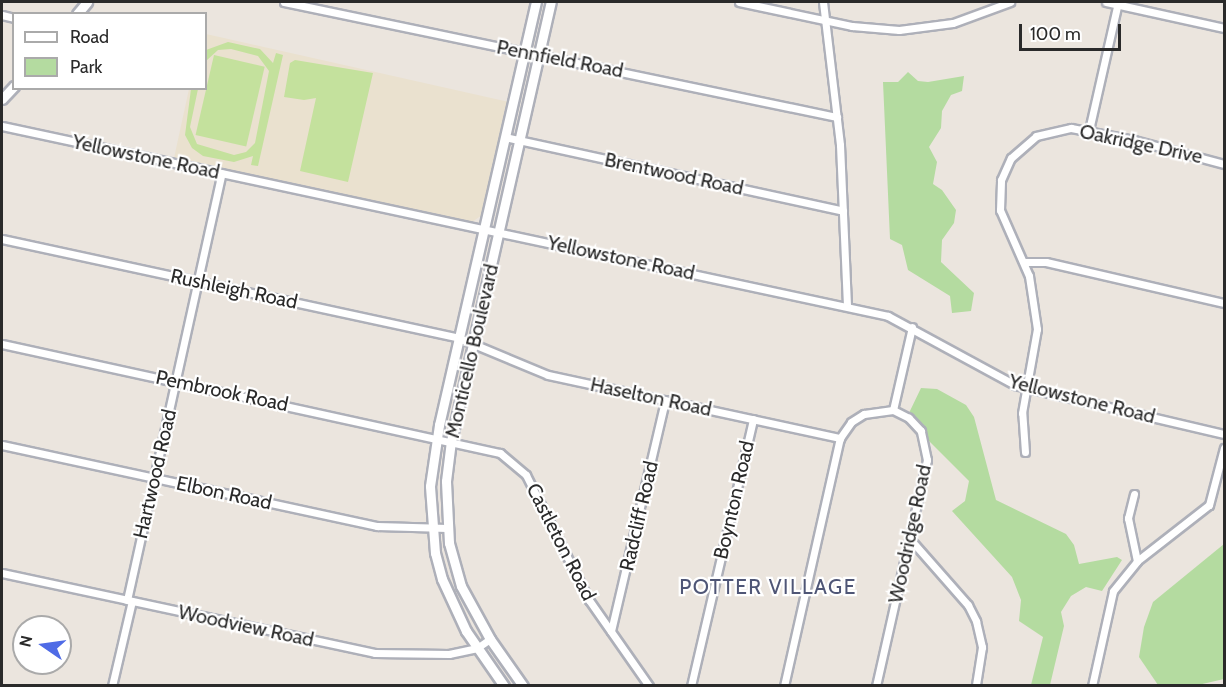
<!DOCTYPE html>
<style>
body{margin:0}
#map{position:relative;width:1226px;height:687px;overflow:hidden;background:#ebe5de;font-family:Cabin,sans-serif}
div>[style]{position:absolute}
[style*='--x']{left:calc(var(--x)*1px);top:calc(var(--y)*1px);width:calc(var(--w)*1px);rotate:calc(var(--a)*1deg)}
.education>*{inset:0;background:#eae1cf}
.green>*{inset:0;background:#b4dba0}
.pitch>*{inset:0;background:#c4e19d;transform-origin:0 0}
.roads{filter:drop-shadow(2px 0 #aeb0b9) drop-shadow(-2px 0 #aeb0b9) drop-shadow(0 2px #aeb0b9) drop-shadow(0 -2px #aeb0b9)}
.street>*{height:7px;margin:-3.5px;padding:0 3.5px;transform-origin:3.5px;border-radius:3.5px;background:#fff}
.secondary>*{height:9px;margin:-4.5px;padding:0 4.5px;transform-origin:4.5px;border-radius:4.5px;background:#fff}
span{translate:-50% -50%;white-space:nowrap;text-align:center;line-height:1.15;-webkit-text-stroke:4.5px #fff;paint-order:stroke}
.street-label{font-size:20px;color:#2a2a2a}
.neighbourhood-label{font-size:21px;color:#4f5676;letter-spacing:1.5px}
.frame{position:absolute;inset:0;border:3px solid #2a2a2a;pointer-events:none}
.legend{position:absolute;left:12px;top:12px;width:195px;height:78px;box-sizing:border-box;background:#fff;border:2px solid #aaa;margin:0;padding:8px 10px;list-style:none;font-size:18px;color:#2a2a2a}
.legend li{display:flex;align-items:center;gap:12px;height:30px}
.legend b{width:30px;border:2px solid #aaa}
.north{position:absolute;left:12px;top:615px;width:60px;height:60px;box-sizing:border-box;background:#fff;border:2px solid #aaa;border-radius:50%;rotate:283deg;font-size:16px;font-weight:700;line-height:24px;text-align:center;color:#2a2a2a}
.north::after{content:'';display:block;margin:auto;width:21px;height:27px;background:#4f6be6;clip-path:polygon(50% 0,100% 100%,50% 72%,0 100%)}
.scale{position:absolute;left:1019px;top:24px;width:102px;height:27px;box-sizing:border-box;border:3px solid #2a2a2a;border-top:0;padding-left:8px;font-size:18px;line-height:21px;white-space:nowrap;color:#2a2a2a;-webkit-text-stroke:4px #fff;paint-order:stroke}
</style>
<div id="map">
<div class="education">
<div style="clip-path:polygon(206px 34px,509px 102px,482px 215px,472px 222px,174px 158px,189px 89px,206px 88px)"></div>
</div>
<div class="green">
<div style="clip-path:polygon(908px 72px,918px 81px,928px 82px,964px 76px,962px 91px,951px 95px,942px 111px,941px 128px,929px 147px,937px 162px,933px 184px,942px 190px,956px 210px,954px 223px,942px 240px,941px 262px,974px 293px,971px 311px,952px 313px,950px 296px,908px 270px,902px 245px,890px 239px,883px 82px,898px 82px)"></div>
<div style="clip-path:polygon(921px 388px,937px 389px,966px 405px,974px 417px,996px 500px,1066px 534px,1074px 545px,1079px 564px,1117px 557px,1122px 560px,1102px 591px,1086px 587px,1071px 596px,1061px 612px,1064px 626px,1050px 685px,1031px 685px,1043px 637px,1019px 621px,1021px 600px,1012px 577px,952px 511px,965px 501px,969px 481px,929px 441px,925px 428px,909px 413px)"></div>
<div style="clip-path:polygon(1224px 544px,1224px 679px,1198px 685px,1158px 685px,1139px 657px,1144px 627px,1153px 602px)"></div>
</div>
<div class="pitch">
<div style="clip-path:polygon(228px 42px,260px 49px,273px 63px,276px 53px,283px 55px,258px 166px,251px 165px,253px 156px,234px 162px,203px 156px,192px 148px,185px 135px,191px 89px,198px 89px,190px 127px,197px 144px,234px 155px,246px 152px,255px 143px,269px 71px,258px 56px,231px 49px,218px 50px,206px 61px,206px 50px)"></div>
<div style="left:214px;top:55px;width:52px;height:82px;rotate:13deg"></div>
<div style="clip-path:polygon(295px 60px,373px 73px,348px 182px,300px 171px,316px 98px,304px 100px,284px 97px,290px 63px)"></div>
</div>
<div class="roads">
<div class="street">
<div style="--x:284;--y:2;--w:565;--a:11.75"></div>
<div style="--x:739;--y:2;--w:116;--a:12"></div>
<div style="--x:852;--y:26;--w:47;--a:4.9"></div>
<div style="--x:899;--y:30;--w:54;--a:-7.4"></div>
<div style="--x:953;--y:23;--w:61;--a:-20.2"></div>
<div style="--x:823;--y:2;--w:144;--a:83.2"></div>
<div style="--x:840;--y:145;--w:161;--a:87.5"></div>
<div style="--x:1106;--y:2;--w:121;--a:12.4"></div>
<div style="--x:2;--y:15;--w:12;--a:14"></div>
<div style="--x:2;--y:126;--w:906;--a:12.1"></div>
<div style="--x:888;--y:316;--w:145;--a:28.5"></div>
<div style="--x:1015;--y:385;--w:215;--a:13.2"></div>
<div style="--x:1089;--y:130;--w:131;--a:-77.2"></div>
<div style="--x:505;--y:137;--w:346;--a:12.3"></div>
<div style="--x:2;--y:239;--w:468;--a:12.2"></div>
<div style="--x:459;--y:338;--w:96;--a:22.6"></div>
<div style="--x:548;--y:375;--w:299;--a:12.2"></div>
<div style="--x:1024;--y:262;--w:22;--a:0"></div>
<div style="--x:1046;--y:262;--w:183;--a:13"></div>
<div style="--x:2;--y:344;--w:510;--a:12.35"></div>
<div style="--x:500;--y:453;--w:34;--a:40"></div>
<div style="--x:526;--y:475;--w:140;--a:63.3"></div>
<div style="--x:589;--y:600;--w:105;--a:55.1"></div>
<div style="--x:2;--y:445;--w:384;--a:12.2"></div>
<div style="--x:377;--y:526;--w:70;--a:1.6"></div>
<div style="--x:1025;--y:452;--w:39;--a:-94"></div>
<div style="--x:1022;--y:413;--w:85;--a:-79.9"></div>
<div style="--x:1037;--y:329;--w:54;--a:-98.6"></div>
<div style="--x:1029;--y:276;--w:72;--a:-113.7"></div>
<div style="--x:1000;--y:210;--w:30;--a:-88"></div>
<div style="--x:1001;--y:180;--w:24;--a:-66"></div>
<div style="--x:1011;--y:158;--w:33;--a:-41"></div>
<div style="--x:1036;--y:136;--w:36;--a:-13"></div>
<div style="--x:1071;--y:128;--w:64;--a:10.8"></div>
<div style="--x:1134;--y:140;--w:93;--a:14.9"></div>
<div style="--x:1134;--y:494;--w:25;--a:104"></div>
<div style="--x:1128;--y:518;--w:44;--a:78.2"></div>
<div style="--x:910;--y:539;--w:88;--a:48.7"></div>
<div style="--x:968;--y:605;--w:18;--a:63"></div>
<div style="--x:976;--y:621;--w:27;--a:77"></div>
<div style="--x:982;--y:647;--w:39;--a:99"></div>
<div style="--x:2;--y:573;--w:381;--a:12.1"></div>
<div style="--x:375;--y:653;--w:74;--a:0.8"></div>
<div style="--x:449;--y:654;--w:29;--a:-12"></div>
<div style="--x:477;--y:648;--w:16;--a:-35"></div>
<div style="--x:127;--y:600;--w:437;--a:-77.5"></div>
<div style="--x:611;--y:631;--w:237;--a:-76.8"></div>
<div style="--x:112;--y:686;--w:87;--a:-76.8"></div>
<div style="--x:691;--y:686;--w:274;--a:-76.9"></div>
<div style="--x:784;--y:686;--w:254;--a:-77.3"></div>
<div style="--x:840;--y:438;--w:19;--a:-55"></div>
<div style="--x:851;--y:422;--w:15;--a:-32"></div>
<div style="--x:864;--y:414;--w:29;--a:-8"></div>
<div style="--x:876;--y:686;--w:232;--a:-77.3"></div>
<div style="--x:927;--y:460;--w:30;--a:-102"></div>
<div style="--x:921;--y:431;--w:18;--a:-133"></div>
<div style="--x:909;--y:418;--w:18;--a:-153"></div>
<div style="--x:893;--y:410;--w:85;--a:-77.1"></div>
<div style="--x:1092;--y:686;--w:97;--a:-77.5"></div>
<div style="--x:1113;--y:591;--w:38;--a:-51"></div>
<div style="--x:1137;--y:561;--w:91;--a:-37.9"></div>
<div style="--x:1209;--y:505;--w:59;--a:-75.3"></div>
</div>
<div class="secondary">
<div style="--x:77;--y:14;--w:16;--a:-50"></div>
<div style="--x:2;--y:99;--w:18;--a:-47"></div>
<div style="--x:504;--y:686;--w:67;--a:-124.6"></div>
<div style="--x:466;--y:631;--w:57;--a:-114.8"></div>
<div style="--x:442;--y:579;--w:27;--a:-105"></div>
<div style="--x:435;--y:553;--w:67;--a:-94.3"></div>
<div style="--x:430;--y:486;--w:62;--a:-81.6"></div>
<div style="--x:439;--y:425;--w:434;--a:-77.1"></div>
<div style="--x:523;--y:686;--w:57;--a:-125.1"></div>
<div style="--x:490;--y:639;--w:60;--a:-118.7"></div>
<div style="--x:461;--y:586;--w:45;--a:-105.6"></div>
<div style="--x:449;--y:543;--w:62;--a:-92.8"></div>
<div style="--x:446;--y:481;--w:40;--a:-82.9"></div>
<div style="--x:451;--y:441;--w:450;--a:-77.2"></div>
</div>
</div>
<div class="street-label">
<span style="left:560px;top:59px;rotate:11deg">Pennfield Road</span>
<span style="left:1141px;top:144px;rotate:12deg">Oakridge Drive</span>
<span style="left:146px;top:157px;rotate:12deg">Yellowstone Road</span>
<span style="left:674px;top:174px;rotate:12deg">Brentwood Road</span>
<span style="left:621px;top:258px;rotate:12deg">Yellowstone Road</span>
<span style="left:234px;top:289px;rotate:12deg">Rushleigh Road</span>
<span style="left:472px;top:351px;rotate:-77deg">Monticello Boulevard</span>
<span style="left:222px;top:391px;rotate:12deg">Pembrook Road</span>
<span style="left:651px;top:397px;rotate:12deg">Haselton Road</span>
<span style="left:1082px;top:399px;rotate:14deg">Yellowstone Road</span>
<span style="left:155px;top:474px;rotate:-77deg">Hartwood Road</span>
<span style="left:224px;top:493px;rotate:12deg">Elbon Road</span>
<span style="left:734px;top:500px;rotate:-77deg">Boynton Road</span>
<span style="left:639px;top:516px;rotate:-77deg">Radcliff Road</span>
<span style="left:910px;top:534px;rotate:-78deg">Woodridge Road</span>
<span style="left:561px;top:542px;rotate:63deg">Castleton Road</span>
<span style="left:246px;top:626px;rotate:12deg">Woodview Road</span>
</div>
<div class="neighbourhood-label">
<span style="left:768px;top:587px">POTTER VILLAGE</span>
</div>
<div class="frame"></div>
<ul class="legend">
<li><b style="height:8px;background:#fff"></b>Road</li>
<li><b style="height:16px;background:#b4dba0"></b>Park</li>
</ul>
<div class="north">N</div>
<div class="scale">100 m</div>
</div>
